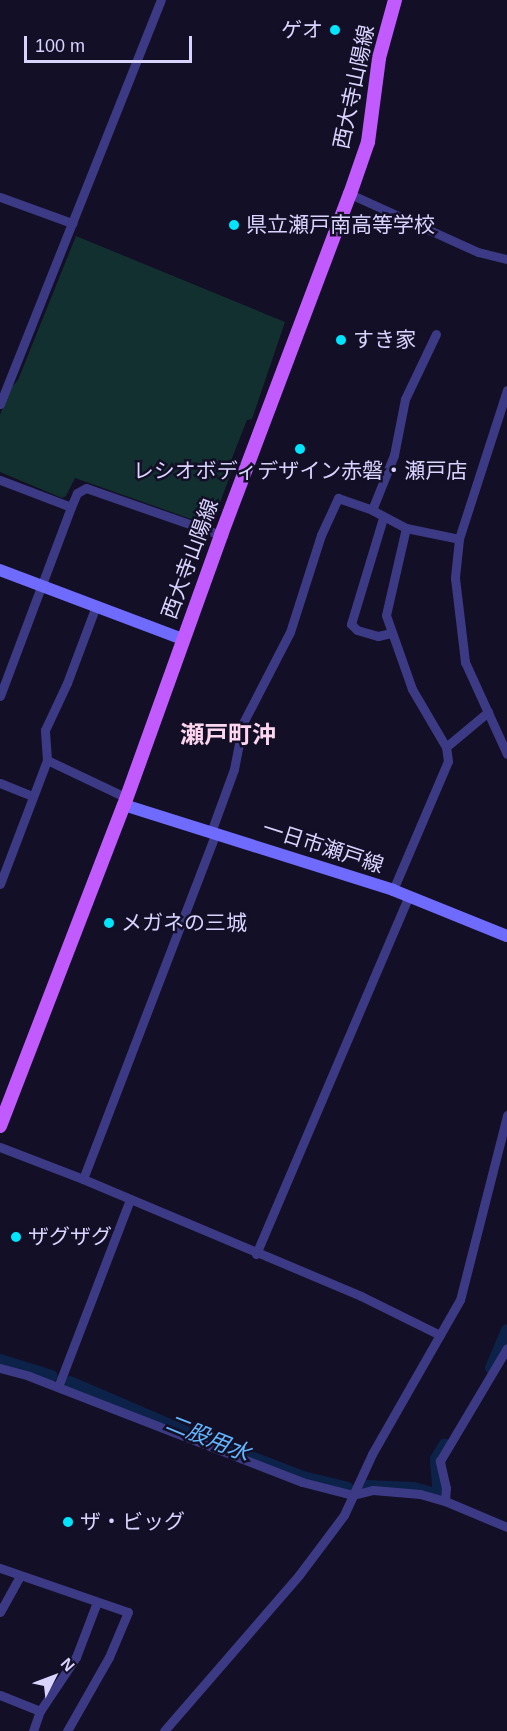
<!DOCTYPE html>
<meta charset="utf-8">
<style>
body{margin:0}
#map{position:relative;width:507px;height:1731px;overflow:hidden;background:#130f26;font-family:Arial,"Noto Sans JP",sans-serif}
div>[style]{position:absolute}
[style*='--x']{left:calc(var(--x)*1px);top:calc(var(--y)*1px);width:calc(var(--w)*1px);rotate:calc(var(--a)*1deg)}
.green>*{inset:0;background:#12302f}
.canal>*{height:12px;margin:-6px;padding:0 6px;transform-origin:6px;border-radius:6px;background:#0c2248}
.street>*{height:9px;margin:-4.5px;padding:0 4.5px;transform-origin:4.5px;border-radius:4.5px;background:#3d3a85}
.secondary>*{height:12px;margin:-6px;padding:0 6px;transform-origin:6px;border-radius:6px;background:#6f6bff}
.primary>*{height:14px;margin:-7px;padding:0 7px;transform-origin:7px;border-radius:7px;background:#c25bff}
.dots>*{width:16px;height:16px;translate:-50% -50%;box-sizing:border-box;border:3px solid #130f26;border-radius:50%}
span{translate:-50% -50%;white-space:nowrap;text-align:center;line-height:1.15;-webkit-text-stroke:5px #130f26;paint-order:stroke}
.poi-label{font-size:21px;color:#d9d4ff}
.right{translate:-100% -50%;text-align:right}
.left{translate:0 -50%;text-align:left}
.street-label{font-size:21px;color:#d9d4ff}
.water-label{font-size:22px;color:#62b6ff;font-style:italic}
.quarter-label{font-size:24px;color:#ffd6f0;font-weight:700}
.north{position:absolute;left:24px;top:1647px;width:60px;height:60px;-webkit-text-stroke:4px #130f26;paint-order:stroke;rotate:48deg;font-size:16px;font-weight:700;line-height:24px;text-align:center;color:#d9d4ff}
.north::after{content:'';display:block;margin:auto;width:21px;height:27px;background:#d9d4ff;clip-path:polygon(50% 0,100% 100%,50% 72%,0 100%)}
.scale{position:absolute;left:24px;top:36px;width:168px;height:27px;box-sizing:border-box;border:3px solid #d9d4ff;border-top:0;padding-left:8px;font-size:18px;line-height:21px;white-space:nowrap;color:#d9d4ff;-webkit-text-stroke:4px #130f26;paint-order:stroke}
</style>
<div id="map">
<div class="green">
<div style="clip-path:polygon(76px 236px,285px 322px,252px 419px,247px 420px,232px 458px,233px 468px,213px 521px,205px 524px,75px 478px,66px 496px,62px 498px,0 472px,0 415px,11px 388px,18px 380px)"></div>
</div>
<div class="canal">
<div style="--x:0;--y:1360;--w:54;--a:17.1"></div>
<div style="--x:491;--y:1368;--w:41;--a:-67.2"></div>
<div style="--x:70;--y:1382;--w:126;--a:23.3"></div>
<div style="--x:186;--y:1432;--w:125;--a:21"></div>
<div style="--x:303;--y:1477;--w:46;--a:13.7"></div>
<div style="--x:367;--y:1486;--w:47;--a:2.4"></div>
<div style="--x:414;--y:1488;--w:18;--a:16"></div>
<div style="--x:439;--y:1496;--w:37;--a:-95"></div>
<div style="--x:436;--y:1459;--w:17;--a:-59"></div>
</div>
<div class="street">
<div style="--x:350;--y:194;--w:141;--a:24.4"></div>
<div style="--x:478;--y:252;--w:30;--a:14"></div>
<div style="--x:0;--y:197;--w:77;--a:19.9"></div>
<div style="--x:507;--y:390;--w:157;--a:107.9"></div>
<div style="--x:459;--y:539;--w:39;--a:96"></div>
<div style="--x:455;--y:578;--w:85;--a:83.2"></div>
<div style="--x:465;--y:662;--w:101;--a:65.5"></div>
<div style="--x:0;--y:404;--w:435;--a:-68.3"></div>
<div style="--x:0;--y:480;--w:76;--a:20.8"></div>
<div style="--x:71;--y:507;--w:15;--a:-67"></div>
<div style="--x:77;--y:493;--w:10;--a:-29"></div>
<div style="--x:86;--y:488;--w:143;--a:19.2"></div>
<div style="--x:372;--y:510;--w:59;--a:-68.2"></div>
<div style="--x:394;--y:455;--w:57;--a:-78.9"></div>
<div style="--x:405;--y:399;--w:72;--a:-64.5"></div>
<div style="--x:383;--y:518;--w:111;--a:106.8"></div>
<div style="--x:351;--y:624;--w:8;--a:45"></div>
<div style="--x:357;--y:630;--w:22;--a:16"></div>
<div style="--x:378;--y:636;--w:13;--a:-13"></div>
<div style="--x:0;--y:696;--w:202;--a:-69.4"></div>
<div style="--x:446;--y:747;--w:55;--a:-39.8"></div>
<div style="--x:47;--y:760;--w:89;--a:25.4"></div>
<div style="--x:0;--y:783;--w:35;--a:22"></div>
<div style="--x:211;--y:832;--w:67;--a:-69.9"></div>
<div style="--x:234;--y:769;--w:47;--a:-78.9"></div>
<div style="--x:243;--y:723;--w:102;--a:-62.7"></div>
<div style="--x:290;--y:632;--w:102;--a:-72.3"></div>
<div style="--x:321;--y:535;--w:41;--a:-65.3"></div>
<div style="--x:338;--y:498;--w:36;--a:19"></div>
<div style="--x:372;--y:510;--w:38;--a:28"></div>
<div style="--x:406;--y:528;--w:54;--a:11.7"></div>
<div style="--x:0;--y:884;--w:133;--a:-69.2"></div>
<div style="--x:47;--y:760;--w:30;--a:-94"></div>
<div style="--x:45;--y:730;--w:52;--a:-64.9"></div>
<div style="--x:67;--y:683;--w:82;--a:-69.4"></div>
<div style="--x:393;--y:890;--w:140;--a:-66.9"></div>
<div style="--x:448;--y:761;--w:14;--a:-98"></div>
<div style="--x:446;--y:747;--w:67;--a:-120.4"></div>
<div style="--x:412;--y:689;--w:78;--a:-109.4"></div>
<div style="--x:386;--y:615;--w:89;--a:-77.1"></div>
<div style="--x:0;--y:1147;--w:89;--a:21.1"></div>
<div style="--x:83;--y:1179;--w:302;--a:22.8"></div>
<div style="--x:361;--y:1296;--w:88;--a:26.3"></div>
<div style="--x:83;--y:1179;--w:371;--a:-69"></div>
<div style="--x:256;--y:1254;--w:389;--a:-66.9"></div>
<div style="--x:0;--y:1368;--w:30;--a:15"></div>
<div style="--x:29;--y:1376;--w:293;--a:21.2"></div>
<div style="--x:302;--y:1482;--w:53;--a:14.3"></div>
<div style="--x:353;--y:1495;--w:21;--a:-14"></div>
<div style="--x:373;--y:1490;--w:47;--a:4.9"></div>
<div style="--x:420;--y:1494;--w:26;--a:16"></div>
<div style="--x:445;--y:1501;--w:67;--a:22.8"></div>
<div style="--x:58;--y:1387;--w:201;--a:-69"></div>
<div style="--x:445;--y:1501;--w:13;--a:-86"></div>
<div style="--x:446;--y:1488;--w:28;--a:-103"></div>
<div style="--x:440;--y:1461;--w:131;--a:-59.3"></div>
<div style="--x:0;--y:1568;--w:135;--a:19"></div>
<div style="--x:128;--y:1612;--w:49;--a:112.9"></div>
<div style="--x:109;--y:1657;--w:85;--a:119.6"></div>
<div style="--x:0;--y:1612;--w:41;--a:-60.9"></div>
<div style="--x:0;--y:1695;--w:43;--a:21.8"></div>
<div style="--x:33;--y:1731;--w:21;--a:-71"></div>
<div style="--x:40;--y:1711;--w:65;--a:-56.3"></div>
<div style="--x:76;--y:1657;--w:59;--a:-69.1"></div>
<div style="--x:164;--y:1731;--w:206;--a:-49.1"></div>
<div style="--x:299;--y:1575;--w:75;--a:-53.1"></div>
<div style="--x:344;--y:1515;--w:67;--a:-65.3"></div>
<div style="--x:372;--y:1454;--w:177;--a:-60.3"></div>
<div style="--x:460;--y:1300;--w:191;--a:-75.7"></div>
</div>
<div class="secondary">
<div style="--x:0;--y:570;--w:196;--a:20.7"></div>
<div style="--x:124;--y:805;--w:282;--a:17.5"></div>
<div style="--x:393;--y:890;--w:123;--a:22"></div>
</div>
<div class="primary">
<div style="--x:0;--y:1126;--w:344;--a:-68.9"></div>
<div style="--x:124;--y:805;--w:287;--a:-70.2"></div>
<div style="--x:221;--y:535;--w:365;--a:-69.3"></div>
<div style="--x:350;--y:194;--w:55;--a:-70.9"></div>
<div style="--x:368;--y:142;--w:85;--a:-82.5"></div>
<div style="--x:379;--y:58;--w:60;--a:-74.6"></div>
</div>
<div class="dots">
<div style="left:335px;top:30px;background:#00e5ff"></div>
<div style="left:234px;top:225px;background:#00e5ff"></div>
<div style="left:341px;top:340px;background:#00e5ff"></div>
<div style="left:300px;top:449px;background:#00e5ff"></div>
<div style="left:109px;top:923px;background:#00e5ff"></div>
<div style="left:16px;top:1237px;background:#00e5ff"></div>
<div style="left:68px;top:1522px;background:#00e5ff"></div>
</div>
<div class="poi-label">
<span class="right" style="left:323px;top:30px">ゲオ</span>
<span class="left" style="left:246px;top:225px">県立瀬戸南高等学校</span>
<span class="left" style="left:353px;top:340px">すき家</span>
<span style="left:300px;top:471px">レシオボディデザイン赤磐・瀬戸店</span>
<span class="left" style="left:121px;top:923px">メガネの三城</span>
<span class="left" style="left:28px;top:1237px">ザグザグ</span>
<span class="left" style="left:80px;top:1522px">ザ・ビッグ</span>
</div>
<div class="street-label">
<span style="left:354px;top:87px;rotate:-78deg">西大寺山陽線</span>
<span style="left:190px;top:559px;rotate:-70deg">西大寺山陽線</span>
<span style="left:323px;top:847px;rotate:18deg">一日市瀬戸線</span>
</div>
<div class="water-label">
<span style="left:208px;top:1438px;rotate:22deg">二股用水</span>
</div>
<div class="quarter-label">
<span style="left:228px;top:735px">瀬戸町沖</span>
</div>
<div class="north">N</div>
<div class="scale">100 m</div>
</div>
